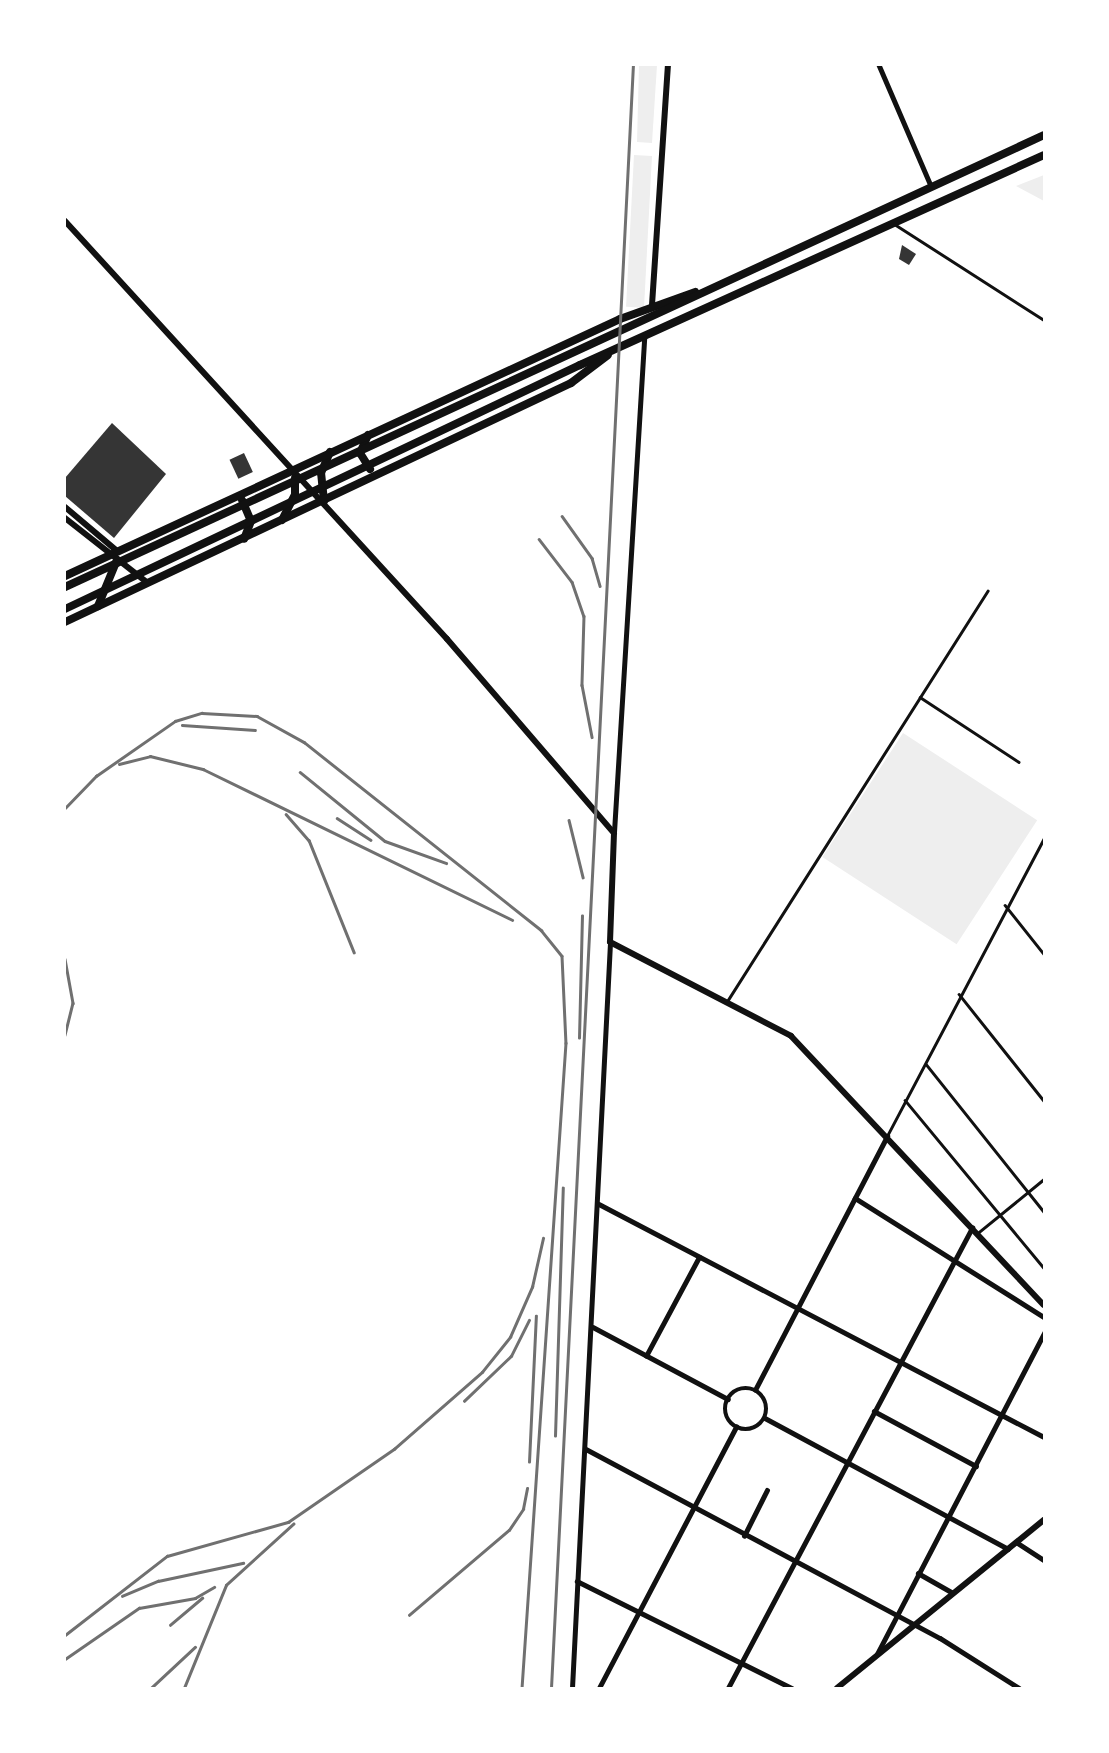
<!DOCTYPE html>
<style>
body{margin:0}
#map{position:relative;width:1109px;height:1753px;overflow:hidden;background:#fff;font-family:"Source Serif 4",serif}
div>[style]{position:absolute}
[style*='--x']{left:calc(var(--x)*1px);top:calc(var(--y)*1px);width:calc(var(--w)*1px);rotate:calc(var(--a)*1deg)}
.green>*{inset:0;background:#eee;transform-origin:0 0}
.building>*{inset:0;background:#353535;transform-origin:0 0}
.service>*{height:2.5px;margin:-1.25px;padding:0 1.25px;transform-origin:1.25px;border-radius:1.25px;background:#111}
.minor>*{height:4.5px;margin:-2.25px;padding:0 2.25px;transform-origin:2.25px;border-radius:2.25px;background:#111}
.minor>.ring{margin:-2.25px;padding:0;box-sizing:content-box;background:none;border:4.5px solid #111;border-radius:50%}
.tertiary>*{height:6px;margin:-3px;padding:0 3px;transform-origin:3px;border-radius:3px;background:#111}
.trunk>*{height:8px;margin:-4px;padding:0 4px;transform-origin:4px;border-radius:4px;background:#111}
.rail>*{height:2.5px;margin:-1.25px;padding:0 1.25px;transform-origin:1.25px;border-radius:1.25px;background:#707070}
span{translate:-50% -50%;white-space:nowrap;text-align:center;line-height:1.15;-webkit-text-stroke:7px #fff;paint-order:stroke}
.frame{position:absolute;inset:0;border:66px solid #fff;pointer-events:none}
</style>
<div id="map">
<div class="green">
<div style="clip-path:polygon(639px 65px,657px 65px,652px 143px,637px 142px)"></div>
<div style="left:634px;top:155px;width:18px;height:152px;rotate:3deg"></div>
<div style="clip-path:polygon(1044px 175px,1044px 201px,1016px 186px)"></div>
<div style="left:903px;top:733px;width:160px;height:148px;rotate:33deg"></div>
</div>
<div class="building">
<div style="clip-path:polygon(902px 245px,916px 254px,909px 265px,899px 259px)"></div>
<div style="clip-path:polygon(112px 423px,166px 474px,114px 538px,65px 496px,65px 478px)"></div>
<div style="left:244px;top:453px;width:21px;height:16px;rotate:65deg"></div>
</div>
<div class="service">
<div style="--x:896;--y:225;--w:176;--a:32.7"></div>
<div style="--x:920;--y:697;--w:118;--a:33.3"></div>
<div style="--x:1005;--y:905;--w:63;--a:51.5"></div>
<div style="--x:959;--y:994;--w:137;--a:51.5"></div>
<div style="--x:726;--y:1003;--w:488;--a:-57.6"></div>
<div style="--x:926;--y:1064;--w:189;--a:51.4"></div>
<div style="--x:905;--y:1100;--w:218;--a:50.4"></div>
<div style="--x:887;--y:1136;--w:337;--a:-62.2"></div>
<div style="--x:979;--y:1232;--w:84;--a:-39.2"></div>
</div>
<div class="minor">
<div style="--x:879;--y:65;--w:132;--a:66.7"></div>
<div style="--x:614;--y:832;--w:495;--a:-86.5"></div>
<div style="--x:855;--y:1198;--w:223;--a:32.2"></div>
<div style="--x:599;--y:1204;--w:502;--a:27.64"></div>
<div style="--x:593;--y:1327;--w:153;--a:28.1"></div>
<div style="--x:646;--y:1356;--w:112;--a:-61.8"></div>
<div class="ring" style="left:725px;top:1388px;width:37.5px;height:37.5px"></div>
<div style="--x:755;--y:1390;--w:286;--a:-62.5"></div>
<div style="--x:874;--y:1411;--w:116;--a:28.3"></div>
<div style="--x:765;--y:1418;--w:276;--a:28.3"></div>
<div style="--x:586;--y:1449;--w:401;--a:28.1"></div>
<div style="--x:940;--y:1638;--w:93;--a:32.3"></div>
<div style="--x:744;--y:1536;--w:51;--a:-63.4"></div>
<div style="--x:1016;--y:1542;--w:33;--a:33"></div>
<div style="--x:918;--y:1573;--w:40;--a:29.7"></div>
<div style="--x:577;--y:1581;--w:240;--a:26.5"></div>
<div style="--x:877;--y:1654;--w:362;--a:-62.5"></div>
<div style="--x:572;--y:1688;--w:747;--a:-87.08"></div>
<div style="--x:599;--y:1688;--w:295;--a:-62.3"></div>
<div style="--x:728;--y:1688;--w:521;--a:-62.06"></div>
</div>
<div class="tertiary">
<div style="--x:65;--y:221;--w:566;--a:47.58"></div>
<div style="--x:447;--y:639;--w:256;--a:49.3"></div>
<div style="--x:614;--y:833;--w:109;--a:92.1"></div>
<div style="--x:610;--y:942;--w:204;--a:27.4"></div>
<div style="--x:791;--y:1036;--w:369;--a:46.8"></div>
<div style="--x:652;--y:305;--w:241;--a:-86.2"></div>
<div style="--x:65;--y:507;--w:68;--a:40.2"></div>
<div style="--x:65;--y:518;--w:105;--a:38.1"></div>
<div style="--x:837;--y:1688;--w:267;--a:-39.1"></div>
</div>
<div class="trunk">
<div style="--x:368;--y:435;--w:20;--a:114"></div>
<div style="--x:360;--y:453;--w:19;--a:58"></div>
<div style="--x:242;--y:500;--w:23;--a:67"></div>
<div style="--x:251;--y:521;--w:19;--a:111"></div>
<div style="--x:324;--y:501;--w:28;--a:-96"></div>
<div style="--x:321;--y:473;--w:23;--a:-67"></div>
<div style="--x:282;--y:520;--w:28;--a:-63"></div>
<div style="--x:295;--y:495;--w:17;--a:-90"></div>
<div style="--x:65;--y:576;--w:612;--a:-24.85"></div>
<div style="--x:620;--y:319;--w:80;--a:-19.8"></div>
<div style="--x:65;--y:587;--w:1078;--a:-24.78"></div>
<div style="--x:98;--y:606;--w:50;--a:-67.6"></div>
<div style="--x:65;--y:609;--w:570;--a:-25.35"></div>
<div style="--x:580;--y:365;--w:509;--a:-24.35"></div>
<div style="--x:65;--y:622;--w:560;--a:-25.28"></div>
<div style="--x:571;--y:383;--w:46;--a:-37.1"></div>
</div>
<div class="rail">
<div style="--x:562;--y:516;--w:52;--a:54.5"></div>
<div style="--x:592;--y:558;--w:29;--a:74"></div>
<div style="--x:539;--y:539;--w:54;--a:52.5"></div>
<div style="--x:572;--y:582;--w:36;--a:71"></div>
<div style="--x:584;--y:616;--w:69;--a:91.7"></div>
<div style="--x:582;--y:685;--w:53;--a:79.1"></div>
<div style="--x:182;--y:725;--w:73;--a:3.9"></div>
<div style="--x:119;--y:764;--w:32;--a:-14"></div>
<div style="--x:150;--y:756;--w:55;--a:13.8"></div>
<div style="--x:203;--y:769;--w:344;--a:26"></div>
<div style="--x:300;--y:772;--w:109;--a:39.1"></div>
<div style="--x:385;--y:841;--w:65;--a:19.8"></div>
<div style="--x:65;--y:808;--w:45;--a:-45.9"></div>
<div style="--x:96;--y:776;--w:96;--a:-34.8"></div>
<div style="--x:175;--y:721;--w:28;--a:-17"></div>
<div style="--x:202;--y:713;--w:55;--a:3.1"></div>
<div style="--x:257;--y:716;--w:54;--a:29"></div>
<div style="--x:304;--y:742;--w:303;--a:38.4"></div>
<div style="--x:541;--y:930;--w:33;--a:51"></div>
<div style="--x:562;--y:956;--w:87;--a:87.4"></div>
<div style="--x:566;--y:1043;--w:646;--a:93.9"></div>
<div style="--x:286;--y:814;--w:35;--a:49"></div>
<div style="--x:309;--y:840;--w:121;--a:68.1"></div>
<div style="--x:337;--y:818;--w:40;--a:32.9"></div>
<div style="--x:569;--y:820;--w:59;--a:76.2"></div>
<div style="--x:65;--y:959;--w:45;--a:79.7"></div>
<div style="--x:73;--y:1003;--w:33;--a:104"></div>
<div style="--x:579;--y:1038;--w:122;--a:-88.6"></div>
<div style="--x:464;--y:1401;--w:65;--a:-43.8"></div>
<div style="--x:511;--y:1356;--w:40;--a:-63.4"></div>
<div style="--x:555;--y:1436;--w:248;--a:-88.2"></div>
<div style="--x:529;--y:1462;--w:146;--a:-87.3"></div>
<div style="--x:122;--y:1596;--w:39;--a:-23"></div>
<div style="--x:158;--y:1581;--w:87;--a:-12"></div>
<div style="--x:409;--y:1615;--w:131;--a:-40.4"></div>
<div style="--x:509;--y:1530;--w:25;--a:-56"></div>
<div style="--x:523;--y:1509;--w:21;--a:-79"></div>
<div style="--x:170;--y:1625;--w:42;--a:-40.2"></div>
<div style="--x:65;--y:1635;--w:129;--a:-37.8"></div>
<div style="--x:167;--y:1556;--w:126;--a:-15.7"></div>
<div style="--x:288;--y:1522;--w:129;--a:-34.6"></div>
<div style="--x:394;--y:1449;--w:117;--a:-41.2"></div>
<div style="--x:482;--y:1372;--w:45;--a:-51.3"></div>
<div style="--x:510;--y:1337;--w:55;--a:-66.3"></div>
<div style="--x:532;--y:1287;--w:50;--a:-77.3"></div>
<div style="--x:65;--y:1659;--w:90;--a:-34.6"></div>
<div style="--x:139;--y:1608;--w:57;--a:-10.1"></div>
<div style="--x:195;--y:1598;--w:22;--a:-30"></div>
<div style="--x:151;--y:1688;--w:60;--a:-43"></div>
<div style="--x:184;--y:1688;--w:111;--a:-67.8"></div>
<div style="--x:226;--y:1585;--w:91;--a:-42.3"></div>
<div style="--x:551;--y:1688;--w:1625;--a:-87.11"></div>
</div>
<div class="frame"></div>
</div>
